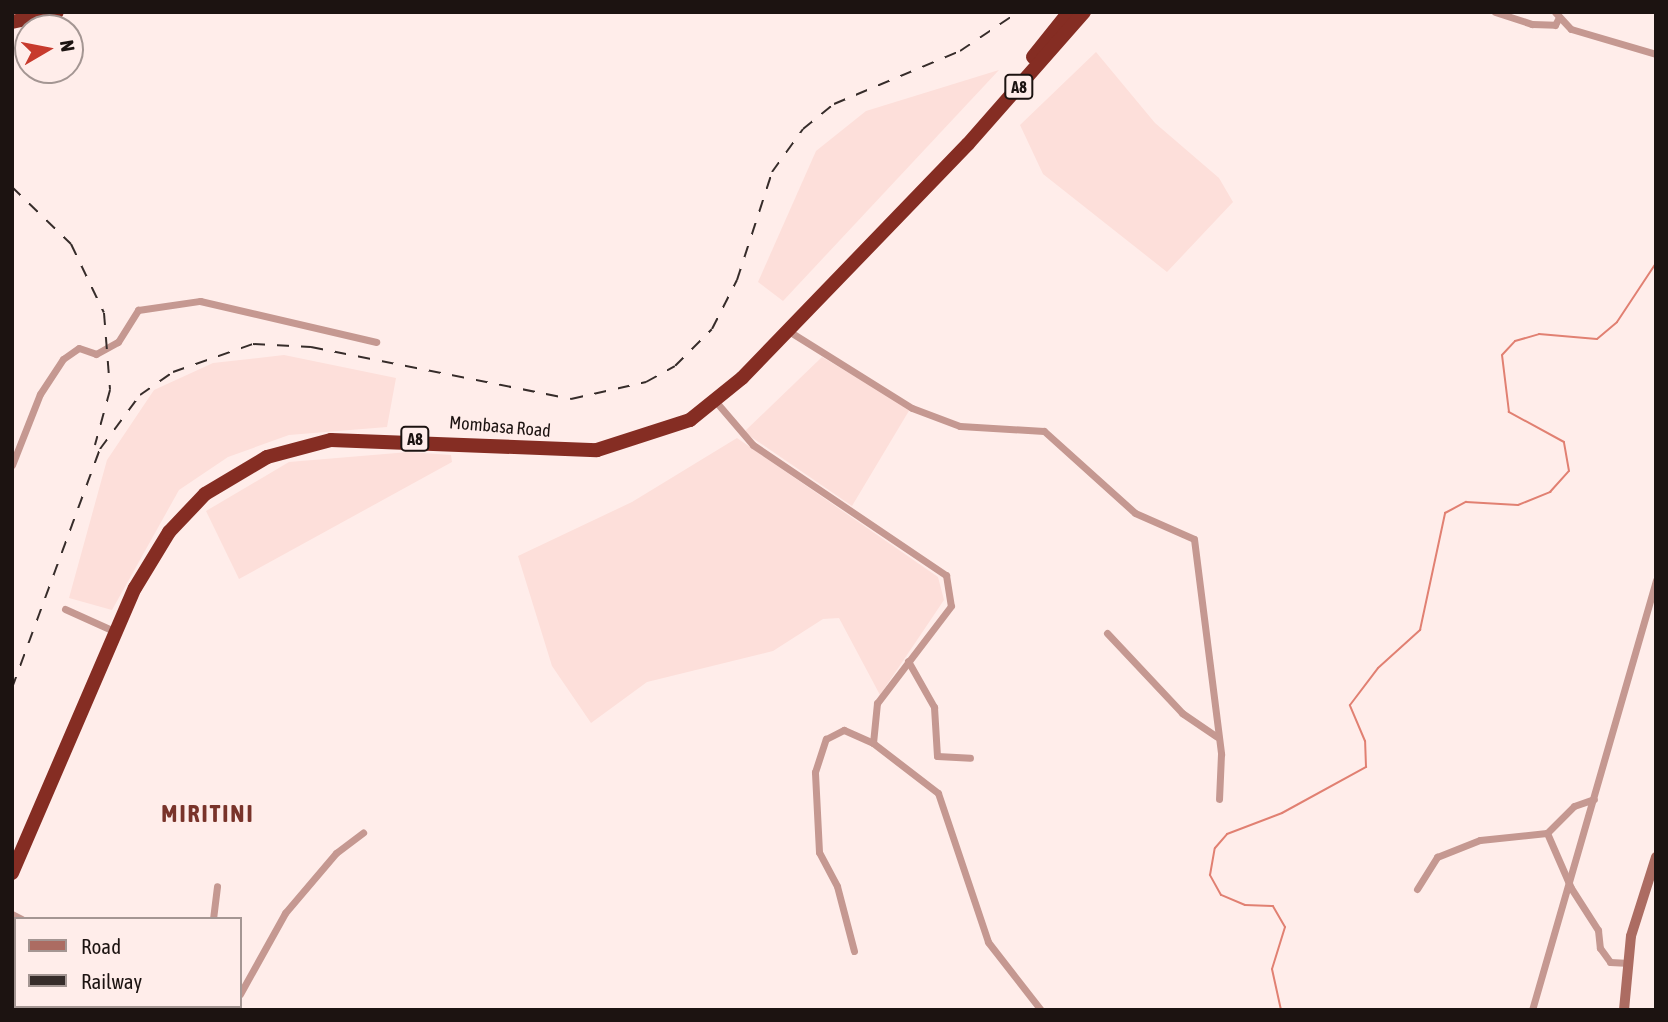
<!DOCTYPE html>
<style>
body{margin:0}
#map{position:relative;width:1668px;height:1022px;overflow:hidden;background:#ffedea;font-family:"Asap Condensed",sans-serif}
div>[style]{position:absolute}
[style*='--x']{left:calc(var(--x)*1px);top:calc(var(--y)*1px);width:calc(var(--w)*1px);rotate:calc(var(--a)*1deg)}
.built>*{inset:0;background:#fddfda}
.stream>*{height:2px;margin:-1px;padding:0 1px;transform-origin:1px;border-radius:1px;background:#e18072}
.street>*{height:7px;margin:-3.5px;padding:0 3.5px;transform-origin:3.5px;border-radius:3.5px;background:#c59891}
.secondary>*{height:10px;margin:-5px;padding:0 5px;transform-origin:5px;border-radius:5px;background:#ac6c62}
.highway>*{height:14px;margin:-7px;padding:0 7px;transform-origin:7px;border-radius:7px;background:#852d23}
.rail>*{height:2px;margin-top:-1px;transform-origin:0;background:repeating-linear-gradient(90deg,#362c2a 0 12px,transparent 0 24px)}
span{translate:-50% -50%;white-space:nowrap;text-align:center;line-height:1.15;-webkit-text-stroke:5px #ffedea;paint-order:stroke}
.shield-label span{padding:2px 5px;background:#ffedea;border:2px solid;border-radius:5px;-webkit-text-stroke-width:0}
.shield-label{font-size:16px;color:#1c1311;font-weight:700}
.street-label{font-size:18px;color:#1c1311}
.district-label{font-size:24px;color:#79332a;font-weight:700;letter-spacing:2px}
.frame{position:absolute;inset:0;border:14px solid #1c1311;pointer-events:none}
.legend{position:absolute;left:14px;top:917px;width:228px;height:91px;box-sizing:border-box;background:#ffedea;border:2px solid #a49693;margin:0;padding:9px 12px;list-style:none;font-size:21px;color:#1c1311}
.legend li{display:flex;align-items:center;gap:14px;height:35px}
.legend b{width:35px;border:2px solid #a49693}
.north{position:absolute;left:14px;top:14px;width:70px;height:70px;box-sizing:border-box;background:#ffedea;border:2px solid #a49693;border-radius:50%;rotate:80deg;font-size:19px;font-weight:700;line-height:28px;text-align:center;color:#1c1311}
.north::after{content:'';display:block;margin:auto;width:24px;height:32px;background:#c73a2d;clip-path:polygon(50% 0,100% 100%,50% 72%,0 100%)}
</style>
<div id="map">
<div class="built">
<div style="clip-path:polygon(1096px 52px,1155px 123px,1219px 178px,1233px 202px,1167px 272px,1043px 174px,1020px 125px)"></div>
<div style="clip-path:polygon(999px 70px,783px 301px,758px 282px,816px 151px,866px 111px)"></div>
<div style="clip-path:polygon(284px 355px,396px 378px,387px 427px,289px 435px,228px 457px,179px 490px,112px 610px,69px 598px,107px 460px,154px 390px,213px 363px)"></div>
<div style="clip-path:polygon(822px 357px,910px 409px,852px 506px,744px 432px)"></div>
<div style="clip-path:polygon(737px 438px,938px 577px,944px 600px,880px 695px,839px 618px,823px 619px,773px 651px,647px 682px,591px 723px,552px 666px,518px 556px,632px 502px)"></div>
<div style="clip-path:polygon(409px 452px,451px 455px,452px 462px,239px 579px,206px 511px,289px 462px)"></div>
</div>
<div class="stream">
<div style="--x:1281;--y:1010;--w:42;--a:-102.4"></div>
<div style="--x:1272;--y:969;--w:44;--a:-72.8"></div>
<div style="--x:1285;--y:927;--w:24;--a:-120"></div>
<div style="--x:1273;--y:906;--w:28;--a:-178"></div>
<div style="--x:1245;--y:905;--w:26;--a:-157"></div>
<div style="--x:1221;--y:895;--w:23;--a:-119"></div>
<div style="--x:1210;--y:875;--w:27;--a:-80"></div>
<div style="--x:1215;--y:848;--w:18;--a:-49"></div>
<div style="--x:1227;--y:834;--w:59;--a:-20.9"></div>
<div style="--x:1282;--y:813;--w:96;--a:-28.7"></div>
<div style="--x:1366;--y:767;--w:26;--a:-92"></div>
<div style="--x:1365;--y:741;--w:39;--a:-113"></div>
<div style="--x:1350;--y:705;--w:46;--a:-52.9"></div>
<div style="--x:1378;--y:668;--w:57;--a:-42.1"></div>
<div style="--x:1420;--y:630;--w:120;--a:-77.9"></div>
<div style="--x:1445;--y:513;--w:24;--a:-28"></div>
<div style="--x:1466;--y:502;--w:52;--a:3.3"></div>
<div style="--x:1518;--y:505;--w:35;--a:-22"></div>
<div style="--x:1550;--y:492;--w:28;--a:-48"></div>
<div style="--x:1569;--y:471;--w:29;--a:-100"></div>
<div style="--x:1564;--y:442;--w:63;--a:-151.4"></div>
<div style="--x:1509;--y:412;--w:57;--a:-97"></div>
<div style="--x:1502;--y:355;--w:19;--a:-47"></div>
<div style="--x:1515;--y:341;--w:25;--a:-16"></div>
<div style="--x:1539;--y:334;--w:58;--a:4.9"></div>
<div style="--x:1597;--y:339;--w:26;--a:-40"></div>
<div style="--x:1617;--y:322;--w:71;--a:-56.5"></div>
</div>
<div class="street">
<div style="--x:1495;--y:12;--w:39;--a:18"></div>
<div style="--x:1532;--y:24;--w:23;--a:2"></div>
<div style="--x:1555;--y:25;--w:9;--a:-63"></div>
<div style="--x:1555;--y:12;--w:23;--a:47"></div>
<div style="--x:1571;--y:29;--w:89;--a:16.4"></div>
<div style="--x:787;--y:330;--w:147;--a:32"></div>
<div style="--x:912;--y:408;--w:51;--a:20.6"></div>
<div style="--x:960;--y:426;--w:84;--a:3.4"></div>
<div style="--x:1044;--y:431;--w:122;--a:42"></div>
<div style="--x:1135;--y:513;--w:64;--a:23.8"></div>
<div style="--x:1194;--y:539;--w:217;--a:82.8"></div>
<div style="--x:1221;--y:754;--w:45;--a:92.5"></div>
<div style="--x:717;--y:403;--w:55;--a:49.4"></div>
<div style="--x:753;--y:445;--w:233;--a:34"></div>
<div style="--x:946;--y:575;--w:31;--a:81"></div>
<div style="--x:951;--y:606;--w:122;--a:127.3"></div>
<div style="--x:877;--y:703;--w:40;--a:95.7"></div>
<div style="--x:873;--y:743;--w:82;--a:37.6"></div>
<div style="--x:938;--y:793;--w:157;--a:71.4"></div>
<div style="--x:988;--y:942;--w:86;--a:52.1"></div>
<div style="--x:12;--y:465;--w:76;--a:-68.5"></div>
<div style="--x:40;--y:394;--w:42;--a:-56.7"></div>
<div style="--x:63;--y:359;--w:19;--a:-35"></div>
<div style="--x:79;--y:348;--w:18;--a:19"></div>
<div style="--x:96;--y:354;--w:25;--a:-29"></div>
<div style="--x:118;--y:342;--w:38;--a:-58"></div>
<div style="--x:138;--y:310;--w:63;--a:-8.3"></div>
<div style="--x:200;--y:301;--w:181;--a:13.1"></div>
<div style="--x:65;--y:609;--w:56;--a:24.3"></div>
<div style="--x:1107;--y:633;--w:110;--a:46.8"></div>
<div style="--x:1182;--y:713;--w:42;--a:34.4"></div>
<div style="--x:908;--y:661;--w:53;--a:60.5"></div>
<div style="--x:934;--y:707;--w:49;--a:86.5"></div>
<div style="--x:937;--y:756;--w:33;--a:3"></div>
<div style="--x:1547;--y:833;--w:60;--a:66.4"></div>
<div style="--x:1571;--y:888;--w:50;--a:57.3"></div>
<div style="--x:1598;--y:930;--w:18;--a:84"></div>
<div style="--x:1600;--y:948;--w:17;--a:54"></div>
<div style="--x:1610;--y:962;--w:19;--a:3"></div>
<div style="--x:1417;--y:889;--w:38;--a:-58"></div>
<div style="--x:1437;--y:857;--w:46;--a:-21.6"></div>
<div style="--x:1480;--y:840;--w:67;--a:-6"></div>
<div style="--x:1547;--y:833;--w:38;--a:-45"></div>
<div style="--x:1574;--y:806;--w:21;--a:-19"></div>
<div style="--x:12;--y:914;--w:11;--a:27"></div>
<div style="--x:213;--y:919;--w:33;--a:-83"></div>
<div style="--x:854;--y:951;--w:67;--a:-104.7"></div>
<div style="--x:837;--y:886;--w:38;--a:-118"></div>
<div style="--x:819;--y:852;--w:80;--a:-92.9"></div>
<div style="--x:815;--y:772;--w:35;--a:-72"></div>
<div style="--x:826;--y:739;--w:20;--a:-27"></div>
<div style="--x:844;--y:730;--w:32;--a:24"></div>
<div style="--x:240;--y:994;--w:93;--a:-60.9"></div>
<div style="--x:285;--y:913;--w:79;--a:-49.6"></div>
<div style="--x:336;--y:853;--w:34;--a:-37"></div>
<div style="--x:203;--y:1006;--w:8;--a:30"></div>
<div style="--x:162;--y:1010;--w:4;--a:-76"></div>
<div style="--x:232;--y:1010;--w:4;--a:-76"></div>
<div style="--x:1532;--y:1010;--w:448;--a:-73.9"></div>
</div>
<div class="secondary">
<div style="--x:1624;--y:1010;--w:74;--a:-84.6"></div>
<div style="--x:1631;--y:936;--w:83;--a:-72.4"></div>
</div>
<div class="highway">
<div style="--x:12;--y:22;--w:46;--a:-12.5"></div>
<div style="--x:1033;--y:57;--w:58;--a:-51.3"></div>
<div style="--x:12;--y:873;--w:310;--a:-66.7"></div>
<div style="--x:135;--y:588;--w:66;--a:-58.7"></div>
<div style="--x:169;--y:532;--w:52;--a:-46.5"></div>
<div style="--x:205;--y:494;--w:72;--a:-30.8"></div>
<div style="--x:267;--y:457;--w:66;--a:-14.9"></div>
<div style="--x:331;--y:440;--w:266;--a:2.2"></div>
<div style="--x:597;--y:450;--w:98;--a:-17.9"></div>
<div style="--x:690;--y:420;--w:67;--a:-38.9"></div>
<div style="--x:742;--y:378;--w:325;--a:-46"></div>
<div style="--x:968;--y:144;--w:176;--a:-48.7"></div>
</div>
<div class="rail">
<div style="--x:12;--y:187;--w:82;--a:44"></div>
<div style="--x:71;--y:244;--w:76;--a:64.4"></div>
<div style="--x:104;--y:313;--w:77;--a:85.5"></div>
<div style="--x:110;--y:390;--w:57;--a:105.3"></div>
<div style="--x:12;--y:688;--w:255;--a:-69.8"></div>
<div style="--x:100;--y:449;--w:67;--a:-53.5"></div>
<div style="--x:140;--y:395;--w:40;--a:-34.9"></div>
<div style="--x:173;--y:372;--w:85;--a:-19.3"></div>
<div style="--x:253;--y:344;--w:58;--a:3"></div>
<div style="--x:311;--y:347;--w:265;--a:11.3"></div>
<div style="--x:571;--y:399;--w:77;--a:-12.8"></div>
<div style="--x:646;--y:382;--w:33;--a:-29"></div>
<div style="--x:675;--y:366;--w:52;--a:-45"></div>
<div style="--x:712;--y:329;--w:55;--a:-63"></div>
<div style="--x:737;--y:280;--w:114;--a:-72"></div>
<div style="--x:772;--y:172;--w:53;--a:-54.2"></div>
<div style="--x:803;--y:129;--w:40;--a:-39"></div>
<div style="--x:834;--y:104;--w:137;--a:-22.8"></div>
<div style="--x:960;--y:51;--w:70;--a:-33.9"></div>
</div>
<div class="shield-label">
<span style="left:1019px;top:87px">A8</span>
<span style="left:415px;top:439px">A8</span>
</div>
<div class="street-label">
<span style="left:500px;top:427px;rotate:5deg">Mombasa Road</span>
</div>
<div class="district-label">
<span style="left:208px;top:814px">MIRITINI</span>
</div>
<div class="frame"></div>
<ul class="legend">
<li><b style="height:9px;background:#ac6c62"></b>Road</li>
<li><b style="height:9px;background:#362c2a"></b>Railway</li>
</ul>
<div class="north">N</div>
</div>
